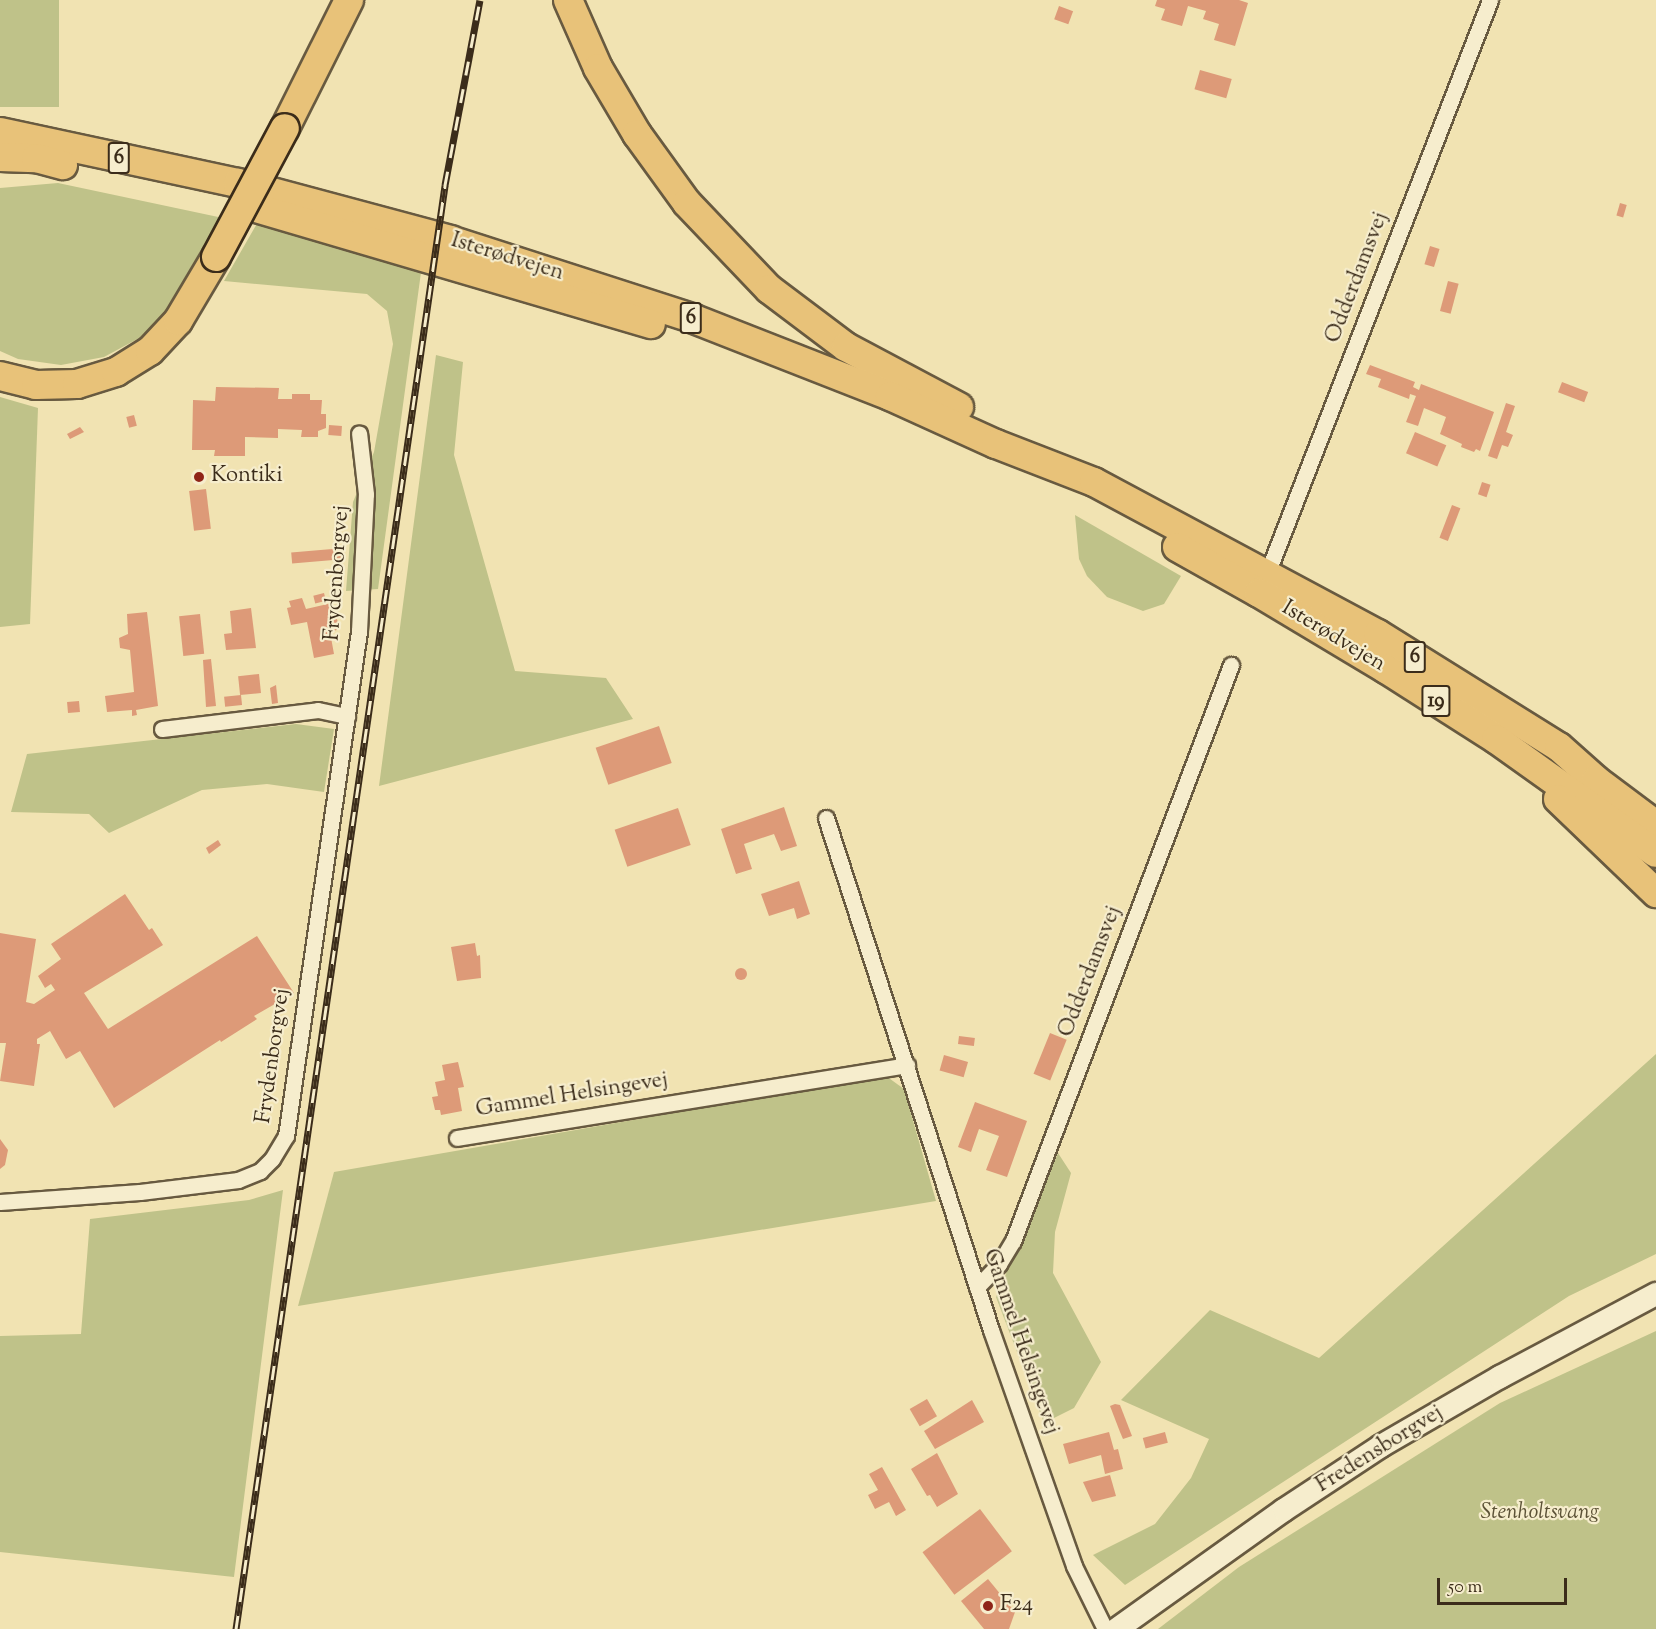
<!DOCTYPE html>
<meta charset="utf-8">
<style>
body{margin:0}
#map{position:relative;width:1656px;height:1629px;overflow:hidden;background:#f1e3b2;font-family:"Sorts Mill Goudy",serif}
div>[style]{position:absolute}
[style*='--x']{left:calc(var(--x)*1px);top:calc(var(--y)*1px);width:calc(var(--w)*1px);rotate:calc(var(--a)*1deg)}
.green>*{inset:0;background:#bfc289;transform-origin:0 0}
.building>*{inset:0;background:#dd9a78;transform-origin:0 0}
.round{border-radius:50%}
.roads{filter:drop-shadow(2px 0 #685a40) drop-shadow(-2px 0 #685a40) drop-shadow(0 2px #685a40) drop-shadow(0 -2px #685a40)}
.street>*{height:15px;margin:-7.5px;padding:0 7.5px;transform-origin:7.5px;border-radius:7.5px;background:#f6edcd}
.secondary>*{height:22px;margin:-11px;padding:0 11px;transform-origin:11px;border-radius:11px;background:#f6edcd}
.highway>*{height:28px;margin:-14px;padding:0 14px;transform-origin:14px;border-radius:14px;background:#e8c279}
.rail>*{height:7px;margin-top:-3.5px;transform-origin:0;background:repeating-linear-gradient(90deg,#f6edcd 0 14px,#3b2c1a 0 28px);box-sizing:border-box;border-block:2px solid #3b2c1a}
.bridges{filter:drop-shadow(2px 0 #3b2c1a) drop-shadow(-2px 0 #3b2c1a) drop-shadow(0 2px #3b2c1a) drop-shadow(0 -2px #3b2c1a)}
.highway-bridge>*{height:28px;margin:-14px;padding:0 14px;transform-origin:14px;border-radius:14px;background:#e8c279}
.dots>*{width:16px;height:16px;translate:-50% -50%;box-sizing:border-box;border:3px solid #f6edcd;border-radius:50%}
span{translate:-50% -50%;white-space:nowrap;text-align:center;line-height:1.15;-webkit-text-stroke:4.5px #f6edcd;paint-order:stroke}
.shield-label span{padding:2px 4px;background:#f6edcd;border:2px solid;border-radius:4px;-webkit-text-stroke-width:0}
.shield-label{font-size:21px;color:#3b2c1a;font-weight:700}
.street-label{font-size:22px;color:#3b2c1a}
.poi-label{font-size:22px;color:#3b2c1a}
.left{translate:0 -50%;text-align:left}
.park-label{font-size:22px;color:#5c5236;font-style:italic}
.scale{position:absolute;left:1437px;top:1578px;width:130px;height:27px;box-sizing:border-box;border:3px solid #3b2c1a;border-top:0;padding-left:8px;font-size:18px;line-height:21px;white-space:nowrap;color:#3b2c1a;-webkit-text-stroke:4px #f6edcd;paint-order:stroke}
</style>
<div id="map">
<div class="green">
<div style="left:0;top:0;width:59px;height:107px"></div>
<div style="clip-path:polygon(58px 183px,223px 218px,179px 301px,143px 336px,104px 357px,61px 365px,18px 359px,0 351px,0 188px)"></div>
<div style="clip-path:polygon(259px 220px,422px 265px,378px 589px,346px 591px,353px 502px,374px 452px,393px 344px,387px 311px,367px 294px,224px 281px)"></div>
<div style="clip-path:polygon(436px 355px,463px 362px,454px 455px,515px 671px,606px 678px,633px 719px,379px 786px)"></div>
<div style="clip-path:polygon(0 397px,38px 408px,30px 624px,0 627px)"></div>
<div style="clip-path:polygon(1075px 515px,1181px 576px,1164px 604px,1143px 611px,1107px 597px,1087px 576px,1079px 559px)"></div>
<div style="clip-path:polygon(296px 724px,334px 729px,324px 792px,267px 784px,202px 790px,109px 833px,89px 814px,11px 812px,27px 754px)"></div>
<div style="clip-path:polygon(1656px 1054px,1656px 1254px,1569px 1296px,1125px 1585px,1093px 1555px,1155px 1524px,1191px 1478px,1209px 1439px,1121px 1400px,1210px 1310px,1319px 1358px)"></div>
<div style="clip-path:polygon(886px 1076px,904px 1089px,936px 1201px,298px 1306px,334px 1172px)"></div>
<div style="clip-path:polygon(1058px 1153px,1071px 1173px,1055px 1232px,1053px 1273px,1101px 1362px,1074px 1408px,1044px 1423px,996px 1297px)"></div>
<div style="clip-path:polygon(283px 1190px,234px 1577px,0 1552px,0 1336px,81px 1334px,90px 1219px,249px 1200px)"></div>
<div style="clip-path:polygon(1656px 1331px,1656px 1629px,1158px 1629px,1239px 1567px,1500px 1403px)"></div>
</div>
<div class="building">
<div style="clip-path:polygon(1157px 0,1239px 0,1248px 3px,1235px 46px,1214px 40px,1219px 24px,1203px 19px,1206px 11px,1188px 6px,1182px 26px,1161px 20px,1165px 9px,1155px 6px)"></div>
<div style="left:1059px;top:6px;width:15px;height:14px;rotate:20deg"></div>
<div style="left:1200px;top:70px;width:33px;height:20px;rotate:16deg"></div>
<div style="left:1620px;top:203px;width:7px;height:13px;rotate:16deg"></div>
<div style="left:1430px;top:246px;width:10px;height:19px;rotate:17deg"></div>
<div style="left:1448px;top:281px;width:11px;height:31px;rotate:15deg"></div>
<div style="clip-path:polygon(1370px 365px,1415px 382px,1413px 387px,1419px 390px,1421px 384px,1494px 412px,1480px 451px,1476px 449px,1474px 452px,1461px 447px,1462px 444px,1440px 434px,1446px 417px,1424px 408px,1418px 426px,1406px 422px,1416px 396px,1410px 394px,1409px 399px,1378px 387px,1381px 379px,1366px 374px)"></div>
<div style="left:1562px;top:382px;width:28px;height:11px;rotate:21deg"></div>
<div style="clip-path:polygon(216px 387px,279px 388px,278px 399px,292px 399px,292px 394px,310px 394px,310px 400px,322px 400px,321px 414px,326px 414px,326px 428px,318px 431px,318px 437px,301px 437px,302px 430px,278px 429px,278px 438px,245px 437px,245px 456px,214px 456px,215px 450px,192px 450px,193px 400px,215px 401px)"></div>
<div style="clip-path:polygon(1506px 403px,1515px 406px,1506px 432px,1513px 435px,1508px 447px,1502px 445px,1497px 459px,1488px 456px)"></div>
<div style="left:134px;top:415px;width:11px;height:8px;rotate:75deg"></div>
<div style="left:329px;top:425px;width:13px;height:10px;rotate:4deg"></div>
<div style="clip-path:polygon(80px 427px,84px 432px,70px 439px,67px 434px)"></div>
<div style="left:1415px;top:432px;width:34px;height:23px;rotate:23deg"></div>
<div style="left:1482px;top:482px;width:9px;height:13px;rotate:18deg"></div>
<div style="left:206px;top:489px;width:40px;height:17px;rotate:83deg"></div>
<div style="left:1452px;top:505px;width:9px;height:35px;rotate:21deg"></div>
<div style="left:344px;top:548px;width:11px;height:53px;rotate:85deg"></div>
<div style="left:324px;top:593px;width:8px;height:11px;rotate:76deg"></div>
<div style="clip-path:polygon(302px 598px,306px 609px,332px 603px,340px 629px,330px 632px,334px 654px,314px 658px,307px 622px,291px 625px,287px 608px,291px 607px,289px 601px)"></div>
<div style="clip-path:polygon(251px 608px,256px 648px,226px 650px,224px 634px,232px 633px,230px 611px)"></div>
<div style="clip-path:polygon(147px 612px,158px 706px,136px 710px,137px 715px,132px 716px,132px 710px,107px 712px,105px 696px,134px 692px,130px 650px,120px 648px,119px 638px,128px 634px,127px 614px)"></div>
<div style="left:200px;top:614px;width:40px;height:21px;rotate:84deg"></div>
<div style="clip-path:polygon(211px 659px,216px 706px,206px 707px,203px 660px)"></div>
<div style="left:259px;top:674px;width:19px;height:21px;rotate:84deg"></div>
<div style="clip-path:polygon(276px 685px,278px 703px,272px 704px,270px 688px)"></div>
<div style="left:241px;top:695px;width:10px;height:17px;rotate:84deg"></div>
<div style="left:79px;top:701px;width:11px;height:12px;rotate:85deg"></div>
<div style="left:659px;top:726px;width:39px;height:67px;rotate:71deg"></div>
<div style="clip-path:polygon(784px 807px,797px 846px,781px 851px,774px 834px,744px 844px,752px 869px,736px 874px,721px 829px)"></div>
<div style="left:678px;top:808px;width:39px;height:67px;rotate:71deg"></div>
<div style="clip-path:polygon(218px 840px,221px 845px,209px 854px,206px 848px)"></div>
<div style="clip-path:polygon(799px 881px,810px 914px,797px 919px,794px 908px,769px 916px,761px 894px)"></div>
<div style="clip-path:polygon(125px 894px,149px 930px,152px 928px,163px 945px,84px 993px,108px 1029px,257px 936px,294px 993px,254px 1016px,257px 1019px,221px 1042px,220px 1040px,114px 1108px,80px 1051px,66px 1059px,50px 1031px,37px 1039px,37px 1044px,40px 1044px,34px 1086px,0 1081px,6px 1043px,0 1043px,0 933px,36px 939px,26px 1002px,34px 1004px,55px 990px,51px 984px,45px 988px,38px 976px,61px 959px,51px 944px)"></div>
<div style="clip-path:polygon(475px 943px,477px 956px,480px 955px,481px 978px,457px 981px,451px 947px)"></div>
<div class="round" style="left:735px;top:968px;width:12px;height:12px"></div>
<div style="left:1050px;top:1033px;width:18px;height:44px;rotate:22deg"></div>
<div style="left:959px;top:1036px;width:16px;height:8px;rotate:7deg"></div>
<div style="left:944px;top:1055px;width:25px;height:16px;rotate:16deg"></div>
<div style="clip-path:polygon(458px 1062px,464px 1087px,458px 1088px,462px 1111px,441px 1115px,440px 1110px,435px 1110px,432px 1097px,438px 1096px,435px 1082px,445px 1080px,442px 1065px)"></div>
<div style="clip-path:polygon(975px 1102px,1027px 1121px,1007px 1177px,986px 1170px,999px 1136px,979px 1129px,971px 1152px,958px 1147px)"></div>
<div style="clip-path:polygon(0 1139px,8px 1150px,5px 1165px,0 1169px)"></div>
<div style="left:927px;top:1399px;width:20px;height:20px;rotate:60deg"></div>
<div style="clip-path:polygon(972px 1400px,984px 1422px,935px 1449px,924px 1431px)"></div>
<div style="clip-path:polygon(1115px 1404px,1120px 1405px,1132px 1436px,1123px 1439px,1120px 1432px,1110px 1406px)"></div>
<div style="clip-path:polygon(1109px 1432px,1114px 1450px,1118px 1449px,1123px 1469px,1105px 1474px,1101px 1455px,1069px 1464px,1063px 1444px)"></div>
<div style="left:1165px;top:1432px;width:11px;height:23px;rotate:75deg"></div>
<div style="clip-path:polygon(937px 1453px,958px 1494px,937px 1507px,930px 1495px,927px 1496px,911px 1469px)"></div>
<div style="clip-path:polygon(882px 1467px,906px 1510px,896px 1516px,889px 1502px,875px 1509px,868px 1495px,878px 1490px,869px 1474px)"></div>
<div style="clip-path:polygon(1110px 1475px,1116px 1496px,1092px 1502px,1083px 1482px)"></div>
<div style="left:980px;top:1509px;width:53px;height:72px;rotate:53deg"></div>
<div style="clip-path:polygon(988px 1579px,1015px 1612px,1009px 1629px,984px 1629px,961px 1601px)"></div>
</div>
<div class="roads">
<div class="street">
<div style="--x:1265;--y:579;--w:621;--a:-68.76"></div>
<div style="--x:162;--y:729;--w:157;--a:-6.9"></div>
<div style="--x:318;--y:710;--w:30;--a:12"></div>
<div style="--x:826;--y:818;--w:538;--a:72.14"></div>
<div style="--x:991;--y:1330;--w:250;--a:70.6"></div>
<div style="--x:1074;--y:1566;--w:70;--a:63.8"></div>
<div style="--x:457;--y:1138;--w:456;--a:-9.2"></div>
<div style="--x:0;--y:1202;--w:140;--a:-4.1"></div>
<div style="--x:140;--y:1192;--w:99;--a:-7"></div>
<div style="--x:238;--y:1180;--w:24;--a:-22"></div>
<div style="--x:260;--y:1171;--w:17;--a:-45"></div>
<div style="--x:272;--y:1159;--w:27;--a:-59"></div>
<div style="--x:286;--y:1136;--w:510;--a:-81.77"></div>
<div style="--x:359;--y:631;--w:137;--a:-87.1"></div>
<div style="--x:366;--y:494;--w:61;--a:-96.5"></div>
<div style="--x:977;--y:1287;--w:32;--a:-46"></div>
<div style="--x:999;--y:1264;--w:27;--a:-59"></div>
<div style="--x:1013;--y:1241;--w:616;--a:-69.27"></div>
</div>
<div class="secondary">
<div style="--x:1117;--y:1629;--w:205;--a:-35.5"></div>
<div style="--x:1284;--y:1510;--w:116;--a:-33.4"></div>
<div style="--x:1381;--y:1446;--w:138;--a:-30.1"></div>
<div style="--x:1500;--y:1377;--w:177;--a:-28"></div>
</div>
<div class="highway">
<div style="--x:568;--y:0;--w:74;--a:66.2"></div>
<div style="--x:598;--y:68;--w:77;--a:59.4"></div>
<div style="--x:637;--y:134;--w:85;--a:54.1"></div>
<div style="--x:687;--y:203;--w:119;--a:46.4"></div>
<div style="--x:769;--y:289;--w:96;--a:37"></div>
<div style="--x:846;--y:347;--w:128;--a:28"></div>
<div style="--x:285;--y:128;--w:143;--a:-63.4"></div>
<div style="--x:0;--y:132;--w:243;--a:12.1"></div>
<div style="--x:238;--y:183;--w:220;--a:15"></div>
<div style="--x:450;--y:240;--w:256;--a:17.9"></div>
<div style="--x:694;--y:319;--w:211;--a:21.4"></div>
<div style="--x:890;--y:396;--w:116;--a:24.4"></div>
<div style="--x:996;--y:444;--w:105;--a:21.2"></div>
<div style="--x:1094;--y:482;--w:322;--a:28.2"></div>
<div style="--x:1378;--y:634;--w:213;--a:32"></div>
<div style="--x:1559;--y:747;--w:50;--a:41.7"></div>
<div style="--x:1596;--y:780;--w:75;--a:36.9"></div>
<div style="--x:0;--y:157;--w:36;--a:2"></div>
<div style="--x:36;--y:158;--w:28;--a:15"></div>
<div style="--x:246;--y:205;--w:422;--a:16.4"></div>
<div style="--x:0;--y:376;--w:37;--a:14"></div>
<div style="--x:36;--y:385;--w:41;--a:-1.4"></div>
<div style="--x:77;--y:384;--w:41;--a:-17.1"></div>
<div style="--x:116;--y:372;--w:40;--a:-32"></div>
<div style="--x:150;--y:351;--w:41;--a:-47"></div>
<div style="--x:178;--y:321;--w:74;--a:-59.3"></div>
<div style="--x:1177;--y:547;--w:94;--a:29.3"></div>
<div style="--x:1259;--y:593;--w:148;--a:30.9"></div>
<div style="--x:1386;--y:669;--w:130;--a:32.5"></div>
<div style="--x:1496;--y:739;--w:196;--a:35.5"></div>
<div style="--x:1558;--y:799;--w:136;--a:43.8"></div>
</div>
</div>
<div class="rail">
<div style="--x:236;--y:1629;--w:1459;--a:-81.76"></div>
<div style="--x:445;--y:185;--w:188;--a:-79.3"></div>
</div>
<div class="bridges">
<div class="highway-bridge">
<div style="--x:216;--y:257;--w:146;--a:-61.9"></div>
</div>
</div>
<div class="dots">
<div style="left:199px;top:477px;background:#8f2418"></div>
<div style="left:988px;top:1606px;background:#8f2418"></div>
</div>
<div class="shield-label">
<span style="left:119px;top:158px">6</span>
<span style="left:691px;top:318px">6</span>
<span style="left:1415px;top:657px">6</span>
<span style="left:1436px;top:701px">19</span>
</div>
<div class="street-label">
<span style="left:507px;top:258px;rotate:17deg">Isterødvejen</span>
<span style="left:1358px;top:278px;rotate:-69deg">Odderdamsvej</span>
<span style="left:338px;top:573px;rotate:-86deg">Frydenborgvej</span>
<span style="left:1333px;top:637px;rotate:31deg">Isterødvejen</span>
<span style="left:1091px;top:972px;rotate:-69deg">Odderdamsvej</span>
<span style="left:274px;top:1056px;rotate:-82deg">Frydenborgvej</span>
<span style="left:572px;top:1096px;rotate:-9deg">Gammel Helsingevej</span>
<span style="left:1020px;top:1342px;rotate:71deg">Gammel Helsingevej</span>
<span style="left:1380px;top:1450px;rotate:-32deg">Fredensborgvej</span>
</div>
<div class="poi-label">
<span class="left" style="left:211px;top:477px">Kontiki</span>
<span class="left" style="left:1000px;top:1606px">F24</span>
</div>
<div class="park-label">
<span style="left:1540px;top:1514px">Stenholtsvang</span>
</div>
<div class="scale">50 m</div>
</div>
